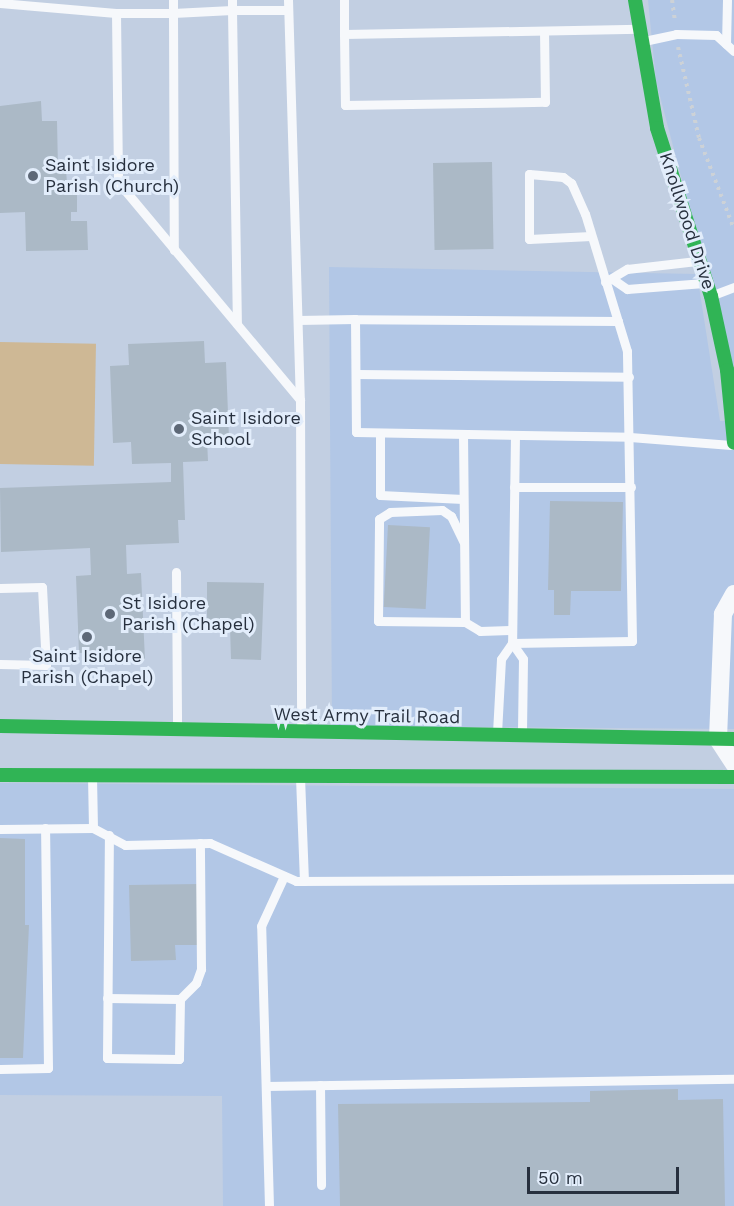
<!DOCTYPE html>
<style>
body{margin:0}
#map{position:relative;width:734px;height:1206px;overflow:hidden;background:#c2cfe2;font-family:"Work Sans",sans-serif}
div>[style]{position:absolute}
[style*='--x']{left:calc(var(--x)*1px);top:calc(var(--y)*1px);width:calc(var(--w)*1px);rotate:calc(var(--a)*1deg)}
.built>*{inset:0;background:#b2c7e6}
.green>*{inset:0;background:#ceb895;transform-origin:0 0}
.building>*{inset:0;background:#abb9c6;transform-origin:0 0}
.path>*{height:4px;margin-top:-2px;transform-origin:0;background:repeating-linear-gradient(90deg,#cdd2d7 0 3px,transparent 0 7.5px)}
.lane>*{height:9px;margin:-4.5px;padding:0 4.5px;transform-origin:4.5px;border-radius:4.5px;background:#f6f8fb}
.street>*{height:18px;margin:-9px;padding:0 9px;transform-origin:9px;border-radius:9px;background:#f6f8fb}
.fast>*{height:14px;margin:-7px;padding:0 7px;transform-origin:7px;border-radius:7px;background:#30b455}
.dots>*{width:16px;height:16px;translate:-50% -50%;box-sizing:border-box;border:3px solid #e2edfb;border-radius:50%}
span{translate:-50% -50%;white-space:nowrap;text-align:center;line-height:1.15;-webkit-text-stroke:6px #e2edfb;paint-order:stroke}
.poi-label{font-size:18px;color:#27303e}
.left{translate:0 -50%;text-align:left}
.street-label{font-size:18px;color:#27303e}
.scale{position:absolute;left:527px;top:1167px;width:152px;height:27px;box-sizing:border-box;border:3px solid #27303e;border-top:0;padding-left:8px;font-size:18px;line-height:21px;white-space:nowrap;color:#27303e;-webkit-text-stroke:4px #e2edfb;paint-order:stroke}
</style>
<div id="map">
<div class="built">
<div style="clip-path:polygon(648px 0,734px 0,734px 379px,656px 81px)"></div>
<div style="clip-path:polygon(329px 267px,697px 274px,720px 421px,734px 421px,734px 729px,332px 726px)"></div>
<div style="clip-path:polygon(0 783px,734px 789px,734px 1206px,223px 1206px,222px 1096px,0 1095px)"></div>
</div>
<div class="green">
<div style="left:0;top:342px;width:96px;height:122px;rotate:1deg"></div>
</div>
<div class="building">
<div style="clip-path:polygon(41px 101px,42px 121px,57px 121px,58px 169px,66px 169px,67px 184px,77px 188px,77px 212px,71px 212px,71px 221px,87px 221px,88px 250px,26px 251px,25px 212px,0 213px,0 106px)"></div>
<div style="left:492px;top:162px;width:87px;height:59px;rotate:89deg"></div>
<div style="clip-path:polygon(204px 341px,205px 363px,226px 362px,229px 439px,207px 440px,208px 461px,183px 462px,185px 520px,178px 520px,179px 543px,126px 545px,127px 574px,141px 573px,145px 660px,107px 661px,106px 652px,79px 653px,76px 576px,91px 575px,90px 548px,1px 552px,0 488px,171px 482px,171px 463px,132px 464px,131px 442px,113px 443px,110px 366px,129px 365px,128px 344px)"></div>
<div style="clip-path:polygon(550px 501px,623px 502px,621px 591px,571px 591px,570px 615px,554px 615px,554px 590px,548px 590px)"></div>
<div style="left:388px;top:525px;width:42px;height:82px;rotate:3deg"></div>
<div style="clip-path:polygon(207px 582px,264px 583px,261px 660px,231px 659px,230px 627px,207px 628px)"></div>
<div style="clip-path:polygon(0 838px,25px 839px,25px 925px,29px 925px,23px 1058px,0 1058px)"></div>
<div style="clip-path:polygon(199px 884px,200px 945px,175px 945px,176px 960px,131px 961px,129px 885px)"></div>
<div style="clip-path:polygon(678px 1089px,678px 1100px,723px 1099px,725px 1206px,340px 1206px,338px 1104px,590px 1102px,590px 1091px)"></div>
</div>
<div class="path">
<div style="--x:672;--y:0;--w:22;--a:82"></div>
<div style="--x:678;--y:47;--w:93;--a:77"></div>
<div style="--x:699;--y:138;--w:97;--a:69"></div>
</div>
<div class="lane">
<div style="--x:173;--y:0;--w:13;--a:90"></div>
<div style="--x:173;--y:13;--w:59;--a:-2.9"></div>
<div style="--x:232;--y:10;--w:314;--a:89.1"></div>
<div style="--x:232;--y:0;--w:10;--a:90"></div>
<div style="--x:232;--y:10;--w:56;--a:0"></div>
<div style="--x:288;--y:0;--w:400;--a:88.3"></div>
<div style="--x:344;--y:0;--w:34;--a:90"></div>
<div style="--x:344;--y:34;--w:295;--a:-1"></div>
<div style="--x:0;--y:3;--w:116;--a:4.9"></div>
<div style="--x:116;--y:13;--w:169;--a:89.3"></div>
<div style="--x:118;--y:182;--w:284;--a:50.1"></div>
<div style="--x:300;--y:400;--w:331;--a:89.8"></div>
<div style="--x:116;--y:13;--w:57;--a:0"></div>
<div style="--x:173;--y:13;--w:237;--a:89.8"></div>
<div style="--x:344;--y:34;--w:71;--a:89.2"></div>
<div style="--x:345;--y:105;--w:200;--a:-0.9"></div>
<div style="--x:545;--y:102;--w:71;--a:-90.8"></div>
<div style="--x:644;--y:41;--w:33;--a:-12"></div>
<div style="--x:676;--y:34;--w:40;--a:1.4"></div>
<div style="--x:716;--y:35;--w:24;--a:42"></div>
<div style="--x:726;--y:44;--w:44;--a:-88.7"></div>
<div style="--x:614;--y:280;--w:16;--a:35"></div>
<div style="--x:627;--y:289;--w:77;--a:-4.5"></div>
<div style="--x:605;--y:282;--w:26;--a:-31"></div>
<div style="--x:627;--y:269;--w:70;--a:-6.5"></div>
<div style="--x:713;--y:295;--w:22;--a:-21"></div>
<div style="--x:298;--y:320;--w:57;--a:-1"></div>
<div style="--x:618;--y:321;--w:263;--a:-179.6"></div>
<div style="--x:355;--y:319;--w:113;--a:89.5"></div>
<div style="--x:356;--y:432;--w:274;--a:1"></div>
<div style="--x:630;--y:437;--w:101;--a:4.5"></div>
<div style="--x:356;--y:374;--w:273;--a:0.6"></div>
<div style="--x:380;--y:433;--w:62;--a:90"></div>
<div style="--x:380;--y:495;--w:83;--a:2.8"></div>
<div style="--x:463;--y:434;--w:188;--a:89.4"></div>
<div style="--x:465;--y:622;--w:87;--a:-179.3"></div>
<div style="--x:378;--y:621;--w:102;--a:-89.4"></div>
<div style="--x:379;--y:519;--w:13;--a:-32"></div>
<div style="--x:390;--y:512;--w:52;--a:-2.2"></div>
<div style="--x:442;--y:510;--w:11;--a:34"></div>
<div style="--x:451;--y:516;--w:28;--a:64"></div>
<div style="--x:515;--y:435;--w:208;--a:90.8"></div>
<div style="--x:512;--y:643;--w:19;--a:55"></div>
<div style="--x:523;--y:659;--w:74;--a:90.8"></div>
<div style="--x:514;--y:487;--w:117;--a:0"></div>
<div style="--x:176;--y:572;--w:156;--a:89.6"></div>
<div style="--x:0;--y:588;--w:42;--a:-1.4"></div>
<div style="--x:42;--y:587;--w:78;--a:87.1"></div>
<div style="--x:46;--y:665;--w:46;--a:-178.8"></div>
<div style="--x:465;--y:622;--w:17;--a:31"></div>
<div style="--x:480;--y:631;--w:32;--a:-2"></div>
<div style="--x:512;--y:643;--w:120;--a:-1"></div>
<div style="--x:632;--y:641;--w:290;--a:-91"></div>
<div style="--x:627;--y:351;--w:143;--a:-107"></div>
<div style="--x:585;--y:214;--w:34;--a:-114"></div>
<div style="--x:571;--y:183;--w:10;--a:-143"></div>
<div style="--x:563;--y:177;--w:34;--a:-175"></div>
<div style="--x:529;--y:174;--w:65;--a:90"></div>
<div style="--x:529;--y:239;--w:62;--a:-2.8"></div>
<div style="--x:497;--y:733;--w:74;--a:-86.9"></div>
<div style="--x:501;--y:659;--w:19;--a:-55"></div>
<div style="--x:300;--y:777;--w:104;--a:87.8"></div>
<div style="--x:93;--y:828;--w:36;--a:28"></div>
<div style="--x:125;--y:845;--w:85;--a:-1.3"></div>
<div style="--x:210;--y:843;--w:94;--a:23.8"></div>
<div style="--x:296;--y:881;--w:438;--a:-0.3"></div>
<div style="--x:0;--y:829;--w:93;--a:-0.6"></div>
<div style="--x:93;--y:828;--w:52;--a:-91.1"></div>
<div style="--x:107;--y:998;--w:73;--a:0.8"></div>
<div style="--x:180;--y:999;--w:60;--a:91"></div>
<div style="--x:179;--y:1059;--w:72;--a:-179.2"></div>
<div style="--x:107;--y:1058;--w:223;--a:-89.5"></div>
<div style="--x:180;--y:999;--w:23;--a:-45"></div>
<div style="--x:196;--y:983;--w:15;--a:-70"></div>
<div style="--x:201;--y:969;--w:126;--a:-90.5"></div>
<div style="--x:0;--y:1069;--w:48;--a:-1.2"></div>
<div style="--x:48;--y:1068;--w:240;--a:-90.7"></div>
<div style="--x:320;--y:1085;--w:100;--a:89.4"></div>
<div style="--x:266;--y:1086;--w:468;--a:-0.9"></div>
<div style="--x:269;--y:1206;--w:280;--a:-91.6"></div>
<div style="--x:261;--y:926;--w:55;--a:-65.3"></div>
</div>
<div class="street">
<div style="--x:734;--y:594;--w:23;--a:119"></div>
<div style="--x:723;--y:614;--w:125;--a:92.3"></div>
<div style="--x:718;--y:739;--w:30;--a:57"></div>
</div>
<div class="fast">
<div style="--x:635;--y:0;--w:130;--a:80.2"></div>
<div style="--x:657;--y:128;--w:176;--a:72.2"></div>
<div style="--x:711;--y:296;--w:76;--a:77.8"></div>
<div style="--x:727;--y:370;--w:73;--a:84.5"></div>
<div style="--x:0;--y:726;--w:734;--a:1.01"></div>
<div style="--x:0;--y:775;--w:734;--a:0.16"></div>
</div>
<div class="dots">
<div style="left:33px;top:176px;background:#5d6877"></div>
<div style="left:179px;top:429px;background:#5d6877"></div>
<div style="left:110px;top:614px;background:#5d6877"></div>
<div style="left:87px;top:637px;background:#5d6877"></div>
</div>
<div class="poi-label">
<span class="left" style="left:45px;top:176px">Saint Isidore<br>Parish (Church)</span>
<span class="left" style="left:191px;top:429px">Saint Isidore<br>School</span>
<span class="left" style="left:122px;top:614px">St Isidore<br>Parish (Chapel)</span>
<span style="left:87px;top:667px">Saint Isidore<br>Parish (Chapel)</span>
</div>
<div class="street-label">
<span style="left:687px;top:221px;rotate:72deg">Knollwood Drive</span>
<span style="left:367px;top:716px;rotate:1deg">West Army Trail Road</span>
</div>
<div class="scale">50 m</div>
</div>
